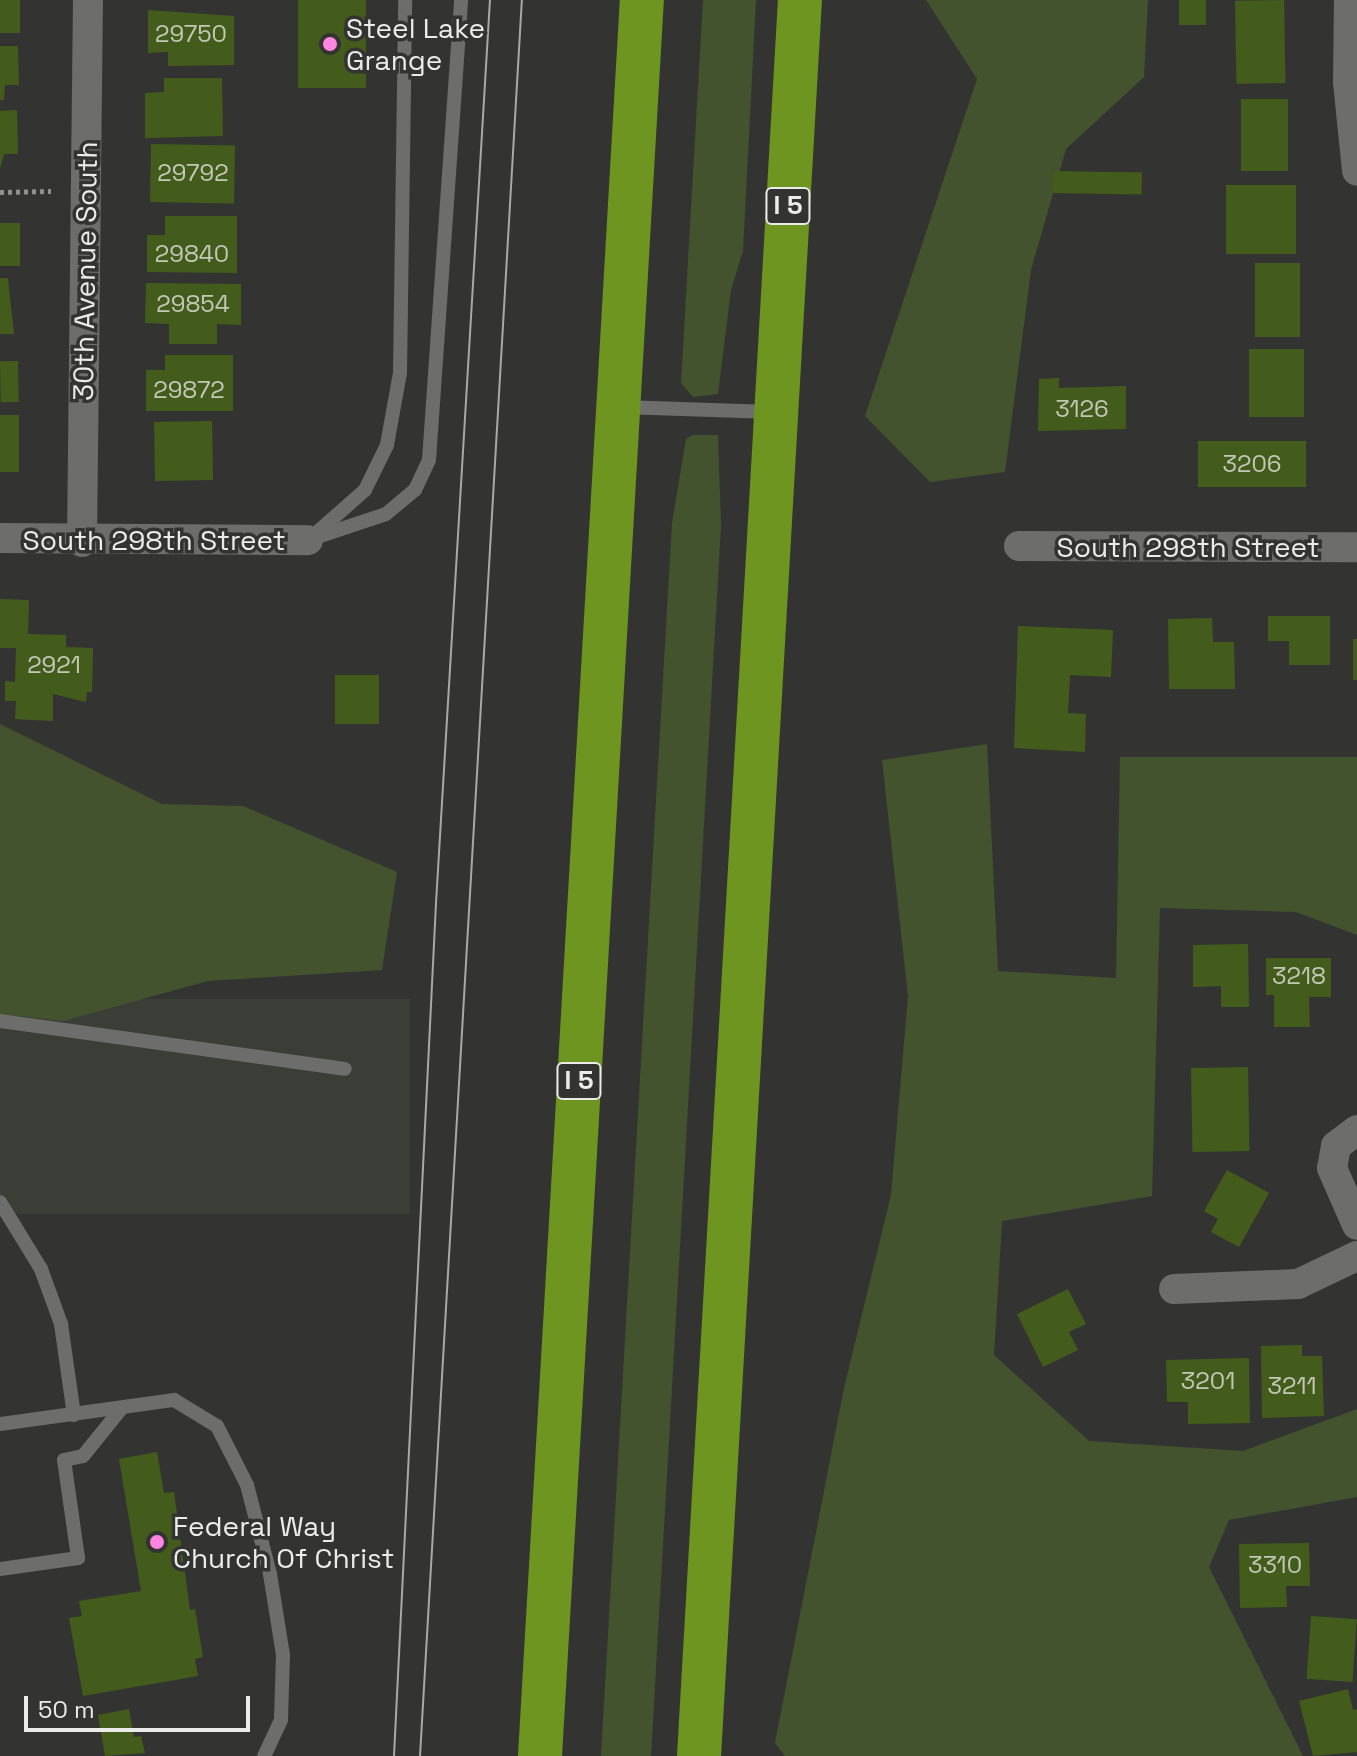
<!DOCTYPE html>
<style>
body{margin:0}
#map{position:relative;width:1357px;height:1756px;overflow:hidden;background:#333432;font-family:"Space Grotesk",sans-serif}
div>[style]{position:absolute}
[style*='--x']{left:calc(var(--x)*1px);top:calc(var(--y)*1px);width:calc(var(--w)*1px);rotate:calc(var(--a)*1deg)}
.built>*{inset:0;background:#3b3e36;transform-origin:0 0}
.green>*{inset:0;background:#43532e}
.building>*{inset:0;background:#445c1b;transform-origin:0 0}
.path>*{height:5px;margin-top:-2.5px;transform-origin:0;background:repeating-linear-gradient(90deg,#90918f 0 4px,transparent 0 8px)}
.service>*{height:14px;margin:-7px;padding:0 7px;transform-origin:7px;border-radius:7px;background:#6d6e6c}
.minor>*{height:30px;margin:-15px;padding:0 15px;transform-origin:15px;border-radius:15px;background:#6d6e6c}
.motorway>*{height:44px;margin:-22px;padding:0 22px;transform-origin:22px;border-radius:22px;background:#6e9520}
.tram>*{height:2px;margin:-1px;padding:0 1px;transform-origin:1px;border-radius:1px;background:#a8a9a7}
.dots>*{width:22px;height:22px;translate:-50% -50%;box-sizing:border-box;border:4px solid #333432;border-radius:50%}
span{translate:-50% -50%;white-space:nowrap;text-align:center;line-height:1.15;-webkit-text-stroke:7px #333432;paint-order:stroke}
.number-label{font-size:24px;color:#c1c8b6}
.number-label span{-webkit-text-stroke-width:0}
.shield-label span{padding:2px 6px;background:#333432;border:2px solid;border-radius:6px;-webkit-text-stroke-width:0}
.shield-label{font-size:26px;color:#ebecea;font-weight:700}
.poi-label{font-size:28px;color:#ebecea}
.left{translate:0 -50%;text-align:left}
.street-label{font-size:28px;color:#ebecea}
.scale{position:absolute;left:24px;top:1696px;width:226px;height:36px;box-sizing:border-box;border:4px solid #ebecea;border-top:0;padding-left:10px;font-size:24px;line-height:28px;white-space:nowrap;color:#ebecea;-webkit-text-stroke:6px #333432;paint-order:stroke}
</style>
<div id="map">
<div class="built">
<div style="left:0;top:999px;width:410px;height:215px"></div>
</div>
<div class="green">
<div style="clip-path:polygon(703px 0,756px 0,743px 251px,731px 290px,718px 394px,693px 397px,681px 383px,682px 366px)"></div>
<div style="clip-path:polygon(926px 0,1148px 0,1144px 77px,1066px 149px,1031px 270px,1005px 472px,930px 482px,865px 416px,977px 79px)"></div>
<div style="clip-path:polygon(693px 435px,718px 435px,721px 526px,651px 1756px,601px 1756px,672px 523px,686px 439px)"></div>
<div style="clip-path:polygon(0 724px,162px 804px,243px 806px,397px 872px,382px 970px,208px 981px,63px 1021px,0 1014px)"></div>
<div style="clip-path:polygon(987px 744px,998px 971px,1116px 978px,1120px 757px,1357px 757px,1357px 935px,1296px 912px,1160px 908px,1152px 1196px,1002px 1221px,994px 1355px,1089px 1441px,1243px 1451px,1357px 1409px,1357px 1497px,1229px 1520px,1209px 1567px,1303px 1756px,785px 1756px,775px 1743px,844px 1388px,891px 1195px,908px 996px,882px 760px)"></div>
</div>
<div class="building">
<div style="left:0;top:0;width:20px;height:33px"></div>
<div style="left:298px;top:0;width:68px;height:88px"></div>
<div style="left:1179px;top:0;width:27px;height:25px"></div>
<div style="left:1284px;top:0;width:83px;height:49px;rotate:89deg"></div>
<div style="clip-path:polygon(148px 10px,234px 16px,234px 65px,168px 66px,168px 52px,148px 53px)"></div>
<div style="clip-path:polygon(0 46px,18px 46px,19px 85px,5px 85px,4px 100px,0 100px)"></div>
<div style="clip-path:polygon(164px 78px,222px 78px,223px 136px,145px 138px,145px 93px,164px 92px)"></div>
<div style="left:1241px;top:99px;width:47px;height:72px"></div>
<div style="clip-path:polygon(17px 110px,18px 154px,4px 154px,0 169px,0 111px)"></div>
<div style="left:151px;top:144px;width:84px;height:58px;rotate:1deg"></div>
<div style="left:1053px;top:171px;width:89px;height:22px;rotate:1deg"></div>
<div style="left:1226px;top:185px;width:70px;height:69px"></div>
<div style="clip-path:polygon(165px 216px,237px 216px,237px 273px,147px 272px,147px 235px,165px 235px)"></div>
<div style="left:0;top:223px;width:20px;height:43px"></div>
<div style="left:1255px;top:263px;width:45px;height:74px"></div>
<div style="clip-path:polygon(0 278px,8px 278px,14px 334px,0 334px)"></div>
<div style="clip-path:polygon(146px 283px,241px 284px,241px 325px,217px 324px,217px 344px,169px 344px,169px 324px,145px 323px)"></div>
<div style="left:1249px;top:349px;width:55px;height:68px"></div>
<div style="clip-path:polygon(165px 355px,233px 355px,233px 411px,146px 411px,146px 370px,165px 370px)"></div>
<div style="left:18px;top:361px;width:41px;height:18px;rotate:89deg"></div>
<div style="clip-path:polygon(1059px 378px,1059px 388px,1126px 386px,1126px 429px,1038px 431px,1039px 379px)"></div>
<div style="left:0;top:415px;width:19px;height:57px"></div>
<div style="left:212px;top:421px;width:59px;height:58px;rotate:89deg"></div>
<div style="left:1198px;top:441px;width:108px;height:46px"></div>
<div style="clip-path:polygon(0 599px,29px 600px,28px 634px,66px 635px,66px 647px,93px 648px,92px 692px,87px 692px,86px 702px,53px 694px,53px 721px,15px 719px,16px 701px,5px 701px,5px 681px,15px 682px,16px 648px,0 648px)"></div>
<div style="clip-path:polygon(1268px 616px,1330px 616px,1330px 665px,1289px 665px,1289px 641px,1268px 641px)"></div>
<div style="clip-path:polygon(1212px 618px,1213px 642px,1234px 642px,1235px 689px,1169px 689px,1168px 619px)"></div>
<div style="clip-path:polygon(1018px 626px,1113px 630px,1111px 677px,1070px 675px,1068px 713px,1086px 714px,1085px 752px,1014px 748px)"></div>
<div style="left:1353px;top:639px;width:4px;height:41px"></div>
<div style="left:335px;top:675px;width:44px;height:49px"></div>
<div style="clip-path:polygon(1248px 944px,1249px 1007px,1221px 1007px,1221px 986px,1193px 987px,1193px 945px)"></div>
<div style="clip-path:polygon(1266px 958px,1331px 958px,1331px 997px,1309px 997px,1310px 1027px,1274px 1027px,1274px 995px,1266px 995px)"></div>
<div style="left:1248px;top:1067px;width:84px;height:57px;rotate:89deg"></div>
<div style="clip-path:polygon(1227px 1170px,1269px 1193px,1239px 1247px,1211px 1232px,1218px 1219px,1204px 1211px)"></div>
<div style="clip-path:polygon(1068px 1289px,1086px 1324px,1069px 1332px,1078px 1350px,1043px 1367px,1017px 1314px)"></div>
<div style="clip-path:polygon(1302px 1345px,1302px 1356px,1322px 1356px,1324px 1416px,1262px 1418px,1261px 1346px)"></div>
<div style="clip-path:polygon(1249px 1358px,1250px 1423px,1188px 1424px,1188px 1402px,1167px 1402px,1166px 1360px)"></div>
<div style="clip-path:polygon(157px 1452px,164px 1493px,174px 1492px,190px 1610px,195px 1609px,203px 1657px,195px 1659px,198px 1676px,83px 1696px,69px 1618px,82px 1616px,79px 1601px,141px 1591px,119px 1459px)"></div>
<div style="clip-path:polygon(1309px 1543px,1310px 1586px,1286px 1586px,1287px 1607px,1240px 1608px,1239px 1544px)"></div>
<div style="left:1311px;top:1616px;width:46px;height:63px;rotate:4deg"></div>
<div style="clip-path:polygon(1348px 1689px,1353px 1710px,1357px 1709px,1357px 1752px,1313px 1756px,1299px 1701px)"></div>
<div style="clip-path:polygon(129px 1709px,134px 1737px,141px 1736px,145px 1753px,105px 1756px,98px 1715px)"></div>
</div>
<div class="path">
<div style="--x:0;--y:192;--w:51;--a:-1.1"></div>
</div>
<div class="service">
<div style="--x:621;--y:407;--w:151;--a:1.9"></div>
<div style="--x:314;--y:535;--w:68;--a:-41.4"></div>
<div style="--x:365;--y:490;--w:50;--a:-63.9"></div>
<div style="--x:387;--y:445;--w:73;--a:-79.8"></div>
<div style="--x:400;--y:373;--w:373;--a:-89.2"></div>
<div style="--x:308;--y:540;--w:82;--a:-18.4"></div>
<div style="--x:386;--y:514;--w:38;--a:-40"></div>
<div style="--x:415;--y:490;--w:33;--a:-65"></div>
<div style="--x:429;--y:460;--w:461;--a:-86"></div>
<div style="--x:0;--y:1021;--w:348;--a:7.9"></div>
<div style="--x:0;--y:1202;--w:79;--a:58.5"></div>
<div style="--x:41;--y:1269;--w:59;--a:70"></div>
<div style="--x:61;--y:1324;--w:92;--a:81.9"></div>
<div style="--x:0;--y:1424;--w:176;--a:-7.9"></div>
<div style="--x:174;--y:1400;--w:50;--a:31.2"></div>
<div style="--x:217;--y:1426;--w:66;--a:63"></div>
<div style="--x:247;--y:1485;--w:92;--a:75.5"></div>
<div style="--x:270;--y:1574;--w:82;--a:80.9"></div>
<div style="--x:283;--y:1655;--w:65;--a:91.8"></div>
<div style="--x:281;--y:1720;--w:40;--a:115"></div>
<div style="--x:0;--y:1569;--w:79;--a:-8"></div>
<div style="--x:78;--y:1558;--w:99;--a:-98.1"></div>
<div style="--x:64;--y:1460;--w:19;--a:-12"></div>
<div style="--x:83;--y:1456;--w:60;--a:-51"></div>
</div>
<div class="minor">
<div style="--x:1349;--y:0;--w:82;--a:90.7"></div>
<div style="--x:1348;--y:82;--w:89;--a:84.2"></div>
<div style="--x:0;--y:538;--w:308;--a:0.4"></div>
<div style="--x:82;--y:542;--w:542;--a:-89.37"></div>
<div style="--x:1019;--y:546;--w:338;--a:0.2"></div>
<div style="--x:1357;--y:1130;--w:26;--a:143"></div>
<div style="--x:1336;--y:1146;--w:22;--a:100"></div>
<div style="--x:1332;--y:1168;--w:62;--a:66.3"></div>
<div style="--x:1174;--y:1289;--w:124;--a:-2.3"></div>
<div style="--x:1298;--y:1284;--w:65;--a:-25.4"></div>
</div>
<div class="motorway">
<div style="--x:540;--y:1756;--w:1759;--a:-86.68"></div>
<div style="--x:699;--y:1756;--w:1759;--a:-86.71"></div>
</div>
<div class="tram">
<div style="--x:394;--y:1756;--w:854;--a:-87.18"></div>
<div style="--x:436;--y:903;--w:905;--a:-86.58"></div>
<div style="--x:420;--y:1756;--w:1759;--a:-86.68"></div>
</div>
<div class="dots">
<div style="left:330px;top:44px;background:#fe86e0"></div>
<div style="left:157px;top:1542px;background:#fe86e0"></div>
</div>
<div class="number-label">
<span style="left:191px;top:34px">29750</span>
<span style="left:193px;top:173px">29792</span>
<span style="left:192px;top:254px">29840</span>
<span style="left:193px;top:304px">29854</span>
<span style="left:189px;top:390px">29872</span>
<span style="left:1082px;top:409px">3126</span>
<span style="left:1252px;top:464px">3206</span>
<span style="left:54px;top:665px">2921</span>
<span style="left:1299px;top:976px">3218</span>
<span style="left:1208px;top:1381px">3201</span>
<span style="left:1292px;top:1386px">3211</span>
<span style="left:1275px;top:1565px">3310</span>
</div>
<div class="shield-label">
<span style="left:788px;top:206px">I 5</span>
<span style="left:579px;top:1081px">I 5</span>
</div>
<div class="poi-label">
<span class="left" style="left:346px;top:44px">Steel Lake<br>Grange</span>
<span class="left" style="left:173px;top:1542px">Federal Way<br>Church Of Christ</span>
</div>
<div class="street-label">
<span style="left:85px;top:271px;rotate:-89deg">30th Avenue South</span>
<span style="left:154px;top:540px">South 298th Street</span>
<span style="left:1188px;top:547px">South 298th Street</span>
</div>
<div class="scale">50 m</div>
</div>
